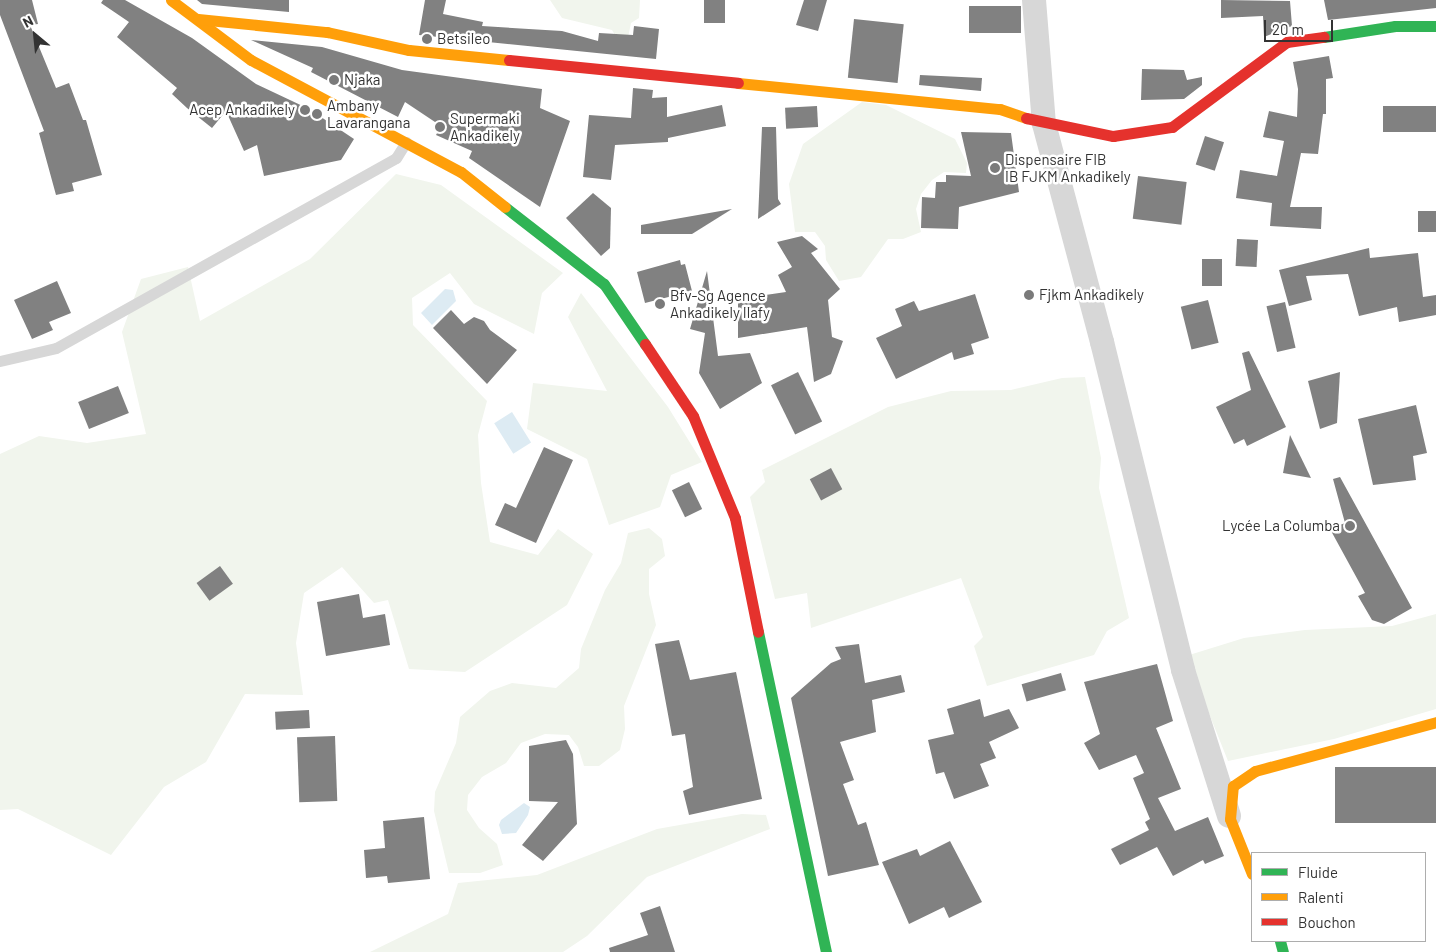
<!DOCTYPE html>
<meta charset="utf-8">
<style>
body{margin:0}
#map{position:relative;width:1436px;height:952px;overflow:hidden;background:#fff;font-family:Barlow,sans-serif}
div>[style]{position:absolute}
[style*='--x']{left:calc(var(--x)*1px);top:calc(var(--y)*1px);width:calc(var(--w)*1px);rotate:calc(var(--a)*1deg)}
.green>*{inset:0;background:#f1f5ed}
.water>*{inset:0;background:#ddebf3;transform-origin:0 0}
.building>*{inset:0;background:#818181;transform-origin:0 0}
.lane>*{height:11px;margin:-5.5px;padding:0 5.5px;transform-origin:5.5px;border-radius:5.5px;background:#d7d7d7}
.street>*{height:24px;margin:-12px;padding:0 12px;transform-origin:12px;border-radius:12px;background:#d7d7d7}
.fast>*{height:11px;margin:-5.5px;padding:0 5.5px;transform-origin:5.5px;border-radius:5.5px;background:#30b455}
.slow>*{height:11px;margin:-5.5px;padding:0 5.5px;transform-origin:5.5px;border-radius:5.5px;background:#ff9f0a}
.jam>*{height:11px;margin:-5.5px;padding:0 5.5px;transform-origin:5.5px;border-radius:5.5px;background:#e5322d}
.dots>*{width:14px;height:14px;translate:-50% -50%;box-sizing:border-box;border:2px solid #fff;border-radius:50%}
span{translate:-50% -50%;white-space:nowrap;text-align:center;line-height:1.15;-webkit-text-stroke:5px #fff;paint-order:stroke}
.poi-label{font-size:15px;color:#333}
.left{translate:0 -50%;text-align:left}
.right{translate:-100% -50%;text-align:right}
.legend{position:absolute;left:1251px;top:852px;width:175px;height:90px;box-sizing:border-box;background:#fff;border:1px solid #adadad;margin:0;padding:6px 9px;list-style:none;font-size:15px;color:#333}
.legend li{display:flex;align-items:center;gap:10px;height:25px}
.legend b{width:25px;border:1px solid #adadad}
.north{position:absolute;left:10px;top:10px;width:50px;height:50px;-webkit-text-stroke:4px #fff;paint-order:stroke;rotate:332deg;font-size:14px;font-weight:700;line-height:20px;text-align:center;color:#333}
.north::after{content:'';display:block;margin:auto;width:18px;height:22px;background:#333;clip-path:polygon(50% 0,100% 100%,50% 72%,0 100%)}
.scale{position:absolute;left:1264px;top:20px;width:69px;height:22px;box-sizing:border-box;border:2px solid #333;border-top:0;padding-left:6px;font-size:15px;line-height:18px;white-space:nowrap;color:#333;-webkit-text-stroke:4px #fff;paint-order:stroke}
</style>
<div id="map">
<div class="green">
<div style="clip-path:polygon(550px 0,640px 0,639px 18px,631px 23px,625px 52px,612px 30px,562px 18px)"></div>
<div style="clip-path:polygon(862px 102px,886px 105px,955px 139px,967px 163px,966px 173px,944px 172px,932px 180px,921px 194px,916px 209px,921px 232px,903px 239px,888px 239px,861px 277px,839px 281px,826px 260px,825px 246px,815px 232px,795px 232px,789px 184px,803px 144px)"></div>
<div style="clip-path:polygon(396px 174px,441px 185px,563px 273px,542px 293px,534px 334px,474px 304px,450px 273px,412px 298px,413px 325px,487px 401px,478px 435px,481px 483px,490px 542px,538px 555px,558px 529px,593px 554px,567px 605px,465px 672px,409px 669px,388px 600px,374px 603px,342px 567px,304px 593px,296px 643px,303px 695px,245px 694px,206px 762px,164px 787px,111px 855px,18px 809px,0 810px,0 454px,39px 436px,87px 443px,146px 434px,122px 332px,141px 279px,188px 267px,200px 321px,310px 259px)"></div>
<div style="clip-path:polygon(581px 293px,668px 407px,702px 462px,671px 475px,660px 507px,609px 525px,587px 459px,527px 429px,533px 383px,607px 391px,568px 317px)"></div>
<div style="clip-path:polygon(1085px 377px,1101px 458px,1099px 488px,1129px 618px,1107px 631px,1094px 655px,987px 686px,974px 646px,983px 637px,961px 578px,811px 628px,807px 593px,775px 599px,750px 497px,765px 482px,762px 470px,888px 407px,951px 391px,1011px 390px,1062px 378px)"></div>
<div style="clip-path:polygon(649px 528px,662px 539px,665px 556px,649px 569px,649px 594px,656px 625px,624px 706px,625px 729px,620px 750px,599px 766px,584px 766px,578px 747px,569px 735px,545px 734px,521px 743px,506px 763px,482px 777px,468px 795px,467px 810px,479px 828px,497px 844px,503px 865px,480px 873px,449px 873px,434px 811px,435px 792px,456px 743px,460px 717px,490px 691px,512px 683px,556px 688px,579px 668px,581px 649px,605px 590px,621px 563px,628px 533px)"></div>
<div style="clip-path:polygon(1436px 614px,1436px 709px,1334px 739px,1228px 761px,1186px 656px,1244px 638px,1305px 630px,1392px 626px)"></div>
<div style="clip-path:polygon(742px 814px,766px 815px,770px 829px,647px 877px,587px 936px,563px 952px,370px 952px,448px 914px,458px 883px,537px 875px,657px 829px)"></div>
</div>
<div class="water">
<div style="clip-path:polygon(445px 289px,453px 290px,456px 301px,432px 325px,421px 313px)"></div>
<div style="left:512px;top:412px;width:36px;height:21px;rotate:58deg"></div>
<div style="clip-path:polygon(524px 803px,530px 807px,528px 815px,516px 833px,502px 834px,499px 825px,501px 820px)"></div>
</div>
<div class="building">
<div style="clip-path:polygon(0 0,32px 0,38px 24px,30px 25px,56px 88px,69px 83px,83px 120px,86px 120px,102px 175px,72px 183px,74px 191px,56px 195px,39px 133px,44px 131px,0 15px)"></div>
<div style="clip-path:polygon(103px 0,125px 0,192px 38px,256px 84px,309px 109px,354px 139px,341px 160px,264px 176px,257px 145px,244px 151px,226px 111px,212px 128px,187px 108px,172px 94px,177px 88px,117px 37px,129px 22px,101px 3px)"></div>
<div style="clip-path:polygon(197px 0,289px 0,289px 12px,202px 4px)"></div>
<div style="clip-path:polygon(425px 0,446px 0,443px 14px,483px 22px,482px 26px,562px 31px,598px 41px,599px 33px,633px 35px,634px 26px,659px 29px,656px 59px,419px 35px)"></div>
<div style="left:704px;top:0;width:21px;height:23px"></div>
<div style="clip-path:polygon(804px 0,827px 0,818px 31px,796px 25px)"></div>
<div style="clip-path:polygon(1221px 0,1290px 1px,1292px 26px,1264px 37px,1263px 16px,1221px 18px)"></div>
<div style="clip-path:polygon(1324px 0,1436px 0,1436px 8px,1328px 20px)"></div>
<div style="left:969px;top:6px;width:52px;height:27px"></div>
<div style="left:854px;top:19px;width:50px;height:59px;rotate:6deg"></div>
<div style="clip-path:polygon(251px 40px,322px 47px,402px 70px,542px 89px,540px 108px,570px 121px,540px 207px,469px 158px,472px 151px,436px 135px,441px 126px,405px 102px,398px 117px,311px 72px,313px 68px)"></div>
<div style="clip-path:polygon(1329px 56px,1333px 78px,1326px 79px,1326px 114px,1323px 114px,1318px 154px,1301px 153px,1290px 207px,1322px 207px,1321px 229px,1270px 226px,1272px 203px,1236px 198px,1240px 170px,1277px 176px,1284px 141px,1263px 137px,1269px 111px,1297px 117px,1298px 89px,1293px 62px)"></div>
<div style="clip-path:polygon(1142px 69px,1184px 70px,1187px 80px,1202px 77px,1202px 85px,1184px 99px,1141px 100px)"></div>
<div style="clip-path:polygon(920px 75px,982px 78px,981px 91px,919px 85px)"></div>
<div style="clip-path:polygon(633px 88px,653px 90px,652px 98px,667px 97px,667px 117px,722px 105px,726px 126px,668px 138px,668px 142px,615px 145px,611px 180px,583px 177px,589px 115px,631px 118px)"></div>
<div style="left:817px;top:106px;width:21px;height:32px;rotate:87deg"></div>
<div style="left:1436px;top:106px;width:26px;height:53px;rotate:90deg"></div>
<div style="clip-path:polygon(762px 127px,776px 127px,778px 199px,781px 204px,758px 219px)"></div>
<div style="clip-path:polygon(961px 132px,1011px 133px,1019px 192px,959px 207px,958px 229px,921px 228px,922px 197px,935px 198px,936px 182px,946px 182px,946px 175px,971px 176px)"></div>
<div style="left:1205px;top:136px;width:20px;height:30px;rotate:18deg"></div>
<div style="left:1138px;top:176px;width:49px;height:43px;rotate:7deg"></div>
<div style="clip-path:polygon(593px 193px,611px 208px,610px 248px,601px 256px,566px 218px)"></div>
<div style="clip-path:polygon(732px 209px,692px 234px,641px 234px,641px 225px)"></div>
<div style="left:1436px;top:211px;width:21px;height:18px;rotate:90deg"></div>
<div style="clip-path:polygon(802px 236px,818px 249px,811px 253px,840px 289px,828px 300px,832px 337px,843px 341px,831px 374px,814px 382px,807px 327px,738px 338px,738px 299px,786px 292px,778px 275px,792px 267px,777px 242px)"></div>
<div style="left:1237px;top:239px;width:21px;height:27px;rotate:3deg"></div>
<div style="clip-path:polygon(1369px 248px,1370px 258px,1418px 253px,1423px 297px,1436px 295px,1436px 315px,1399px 322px,1397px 307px,1359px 316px,1348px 274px,1306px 276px,1312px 300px,1289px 306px,1279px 270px)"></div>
<div style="left:1202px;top:259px;width:20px;height:27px"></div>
<div style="clip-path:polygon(680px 260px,681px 265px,685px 264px,692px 291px,645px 303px,637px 272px)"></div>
<div style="clip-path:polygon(707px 271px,718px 356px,750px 353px,762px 383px,720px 409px,699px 373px,705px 333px,690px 329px)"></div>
<div style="clip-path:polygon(57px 281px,71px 313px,49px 322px,53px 330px,32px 339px,14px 300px)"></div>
<div style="clip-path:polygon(975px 294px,989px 338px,971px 344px,974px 354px,954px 360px,952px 352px,896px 379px,876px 338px,902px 326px,895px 309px,914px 301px,919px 311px)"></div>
<div style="left:1208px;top:300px;width:44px;height:28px;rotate:76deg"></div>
<div style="left:1285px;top:302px;width:47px;height:19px;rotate:77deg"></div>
<div style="clip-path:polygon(451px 310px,464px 324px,474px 317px,484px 321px,490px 330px,517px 350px,487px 384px,433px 328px)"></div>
<div style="clip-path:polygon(1249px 351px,1286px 427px,1247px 446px,1244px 439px,1234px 444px,1216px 407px,1251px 390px,1242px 353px)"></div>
<div style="left:798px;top:372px;width:55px;height:30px;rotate:64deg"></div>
<div style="clip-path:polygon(1340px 372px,1337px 423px,1320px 429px,1308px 381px)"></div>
<div style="left:118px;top:386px;width:29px;height:43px;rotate:68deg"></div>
<div style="clip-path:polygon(1416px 405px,1427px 453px,1413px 456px,1416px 480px,1373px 485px,1358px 419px)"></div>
<div style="clip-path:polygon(1290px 435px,1311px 478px,1283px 473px)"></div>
<div style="clip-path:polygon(544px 447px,573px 460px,536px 543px,495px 525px,505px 503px,516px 508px)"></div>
<div style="left:831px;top:468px;width:24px;height:24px;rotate:62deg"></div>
<div style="clip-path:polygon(1340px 477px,1412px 608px,1384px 624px,1372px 620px,1358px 596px,1365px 593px,1330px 529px,1345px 523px,1333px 479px)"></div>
<div style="left:689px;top:482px;width:30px;height:19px;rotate:64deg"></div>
<div style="left:220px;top:566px;width:22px;height:29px;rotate:54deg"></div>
<div style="clip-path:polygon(359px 594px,363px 618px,385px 614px,390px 645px,326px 656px,317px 602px)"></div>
<div style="clip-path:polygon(679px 640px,690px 680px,736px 672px,762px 799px,689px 815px,683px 791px,693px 787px,685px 734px,672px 736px,655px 644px)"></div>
<div style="clip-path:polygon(859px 644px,865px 683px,901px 675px,905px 692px,872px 700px,876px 732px,840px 742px,854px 780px,843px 784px,858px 825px,866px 822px,879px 865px,828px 876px,791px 698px,831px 663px,841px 659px,835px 647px)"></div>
<div style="clip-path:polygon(1157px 664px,1173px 721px,1156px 728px,1181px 789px,1158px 798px,1175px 831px,1208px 817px,1224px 856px,1205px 864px,1203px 860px,1173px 876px,1157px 847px,1120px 865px,1111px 849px,1149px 830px,1145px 822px,1150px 819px,1133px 778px,1144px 773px,1136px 755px,1099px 770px,1084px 743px,1100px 734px,1084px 682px)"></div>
<div style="left:1061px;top:673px;width:18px;height:41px;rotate:74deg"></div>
<div style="clip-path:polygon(980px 699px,984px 717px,1009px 709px,1019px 728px,989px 742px,996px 758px,980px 764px,989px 786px,954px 799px,944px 772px,936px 774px,928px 740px,954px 734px,947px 709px)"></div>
<div style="left:309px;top:710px;width:18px;height:34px;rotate:87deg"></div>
<div style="left:335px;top:736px;width:65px;height:38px;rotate:88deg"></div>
<div style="clip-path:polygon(566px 740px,573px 754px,577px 824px,543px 861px,522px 845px,558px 802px,529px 801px,529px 746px)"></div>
<div style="left:1436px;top:767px;width:56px;height:101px;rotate:90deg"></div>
<div style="clip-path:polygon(424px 817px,430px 879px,388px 883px,387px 876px,366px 878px,364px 850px,385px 848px,383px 821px)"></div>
<div style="clip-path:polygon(950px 841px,982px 902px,949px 918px,944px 907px,909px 924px,882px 862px,917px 849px,920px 856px)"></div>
<div style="clip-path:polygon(660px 906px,675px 952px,610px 952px,609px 948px,648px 935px,640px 913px)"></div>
</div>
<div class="lane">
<div style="--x:0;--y:361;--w:57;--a:-13.1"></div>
<div style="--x:56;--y:348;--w:389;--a:-29.2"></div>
<div style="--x:396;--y:158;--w:19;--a:-58"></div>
</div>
<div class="street">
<div style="--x:1034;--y:0;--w:124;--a:85.4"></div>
<div style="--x:1044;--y:124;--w:226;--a:75.1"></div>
<div style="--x:1102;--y:342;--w:338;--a:76.1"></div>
<div style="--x:1183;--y:670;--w:153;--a:72.5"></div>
</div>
<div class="fast">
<div style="--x:1324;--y:37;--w:72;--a:-8.8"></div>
<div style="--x:1395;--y:26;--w:41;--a:0"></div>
<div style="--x:505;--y:207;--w:125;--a:37.9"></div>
<div style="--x:604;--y:284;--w:73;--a:55.7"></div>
<div style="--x:758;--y:632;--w:327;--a:78"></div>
<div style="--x:1280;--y:941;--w:11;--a:75"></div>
</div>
<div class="slow">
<div style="--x:171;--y:0;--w:100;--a:36.9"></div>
<div style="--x:251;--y:60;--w:238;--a:28.1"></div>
<div style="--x:461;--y:172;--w:56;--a:38.5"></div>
<div style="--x:198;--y:19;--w:130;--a:5.8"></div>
<div style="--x:327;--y:32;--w:84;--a:12.4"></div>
<div style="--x:409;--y:50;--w:100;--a:5.7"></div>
<div style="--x:738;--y:83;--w:263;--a:5.7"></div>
<div style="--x:1000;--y:109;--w:28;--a:19"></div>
<div style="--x:1252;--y:874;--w:59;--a:-111.8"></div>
<div style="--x:1230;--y:819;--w:33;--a:-85"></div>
<div style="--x:1233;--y:786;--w:27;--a:-34"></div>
<div style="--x:1255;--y:771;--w:188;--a:-15.1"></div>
</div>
<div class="jam">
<div style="--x:509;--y:60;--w:230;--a:5.7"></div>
<div style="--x:1026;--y:118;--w:89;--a:11.7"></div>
<div style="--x:1113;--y:136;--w:60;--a:-8.7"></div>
<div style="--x:1172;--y:127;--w:143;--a:-36.5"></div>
<div style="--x:1287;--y:42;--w:37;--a:-8"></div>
<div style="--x:645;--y:344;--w:87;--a:56.3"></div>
<div style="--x:693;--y:416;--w:110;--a:67.6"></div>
<div style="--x:735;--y:518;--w:116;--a:78.6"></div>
</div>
<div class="dots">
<div style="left:427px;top:39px;background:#7a7a7a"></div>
<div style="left:334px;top:80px;background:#7a7a7a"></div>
<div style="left:305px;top:110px;background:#7a7a7a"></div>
<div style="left:317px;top:114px;background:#7a7a7a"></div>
<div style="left:440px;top:127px;background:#7a7a7a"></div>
<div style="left:995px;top:168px;background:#7a7a7a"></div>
<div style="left:1029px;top:295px;background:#7a7a7a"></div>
<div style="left:660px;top:304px;background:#7a7a7a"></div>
<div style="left:1350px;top:526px;background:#7a7a7a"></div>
</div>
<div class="poi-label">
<span class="left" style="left:437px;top:39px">Betsileo</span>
<span class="left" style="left:344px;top:80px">Njaka</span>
<span class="left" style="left:327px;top:114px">Ambany<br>Lavarangana</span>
<span class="right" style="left:295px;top:110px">Acep Ankadikely</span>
<span class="left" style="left:450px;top:127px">Supermaki<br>Ankadikely</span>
<span class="left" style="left:1005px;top:168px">Dispensaire FIB<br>IB FJKM Ankadikely</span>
<span class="left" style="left:670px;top:304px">Bfv-Sg Agence<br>Ankadikely Ilafy</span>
<span class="left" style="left:1039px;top:295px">Fjkm Ankadikely</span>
<span class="right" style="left:1340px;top:526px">Lycée La Columba</span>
</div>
<ul class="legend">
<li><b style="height:6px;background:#30b455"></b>Fluide</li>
<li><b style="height:6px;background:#ff9f0a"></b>Ralenti</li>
<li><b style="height:6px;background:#e5322d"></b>Bouchon</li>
</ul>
<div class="north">N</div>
<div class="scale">20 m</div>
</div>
